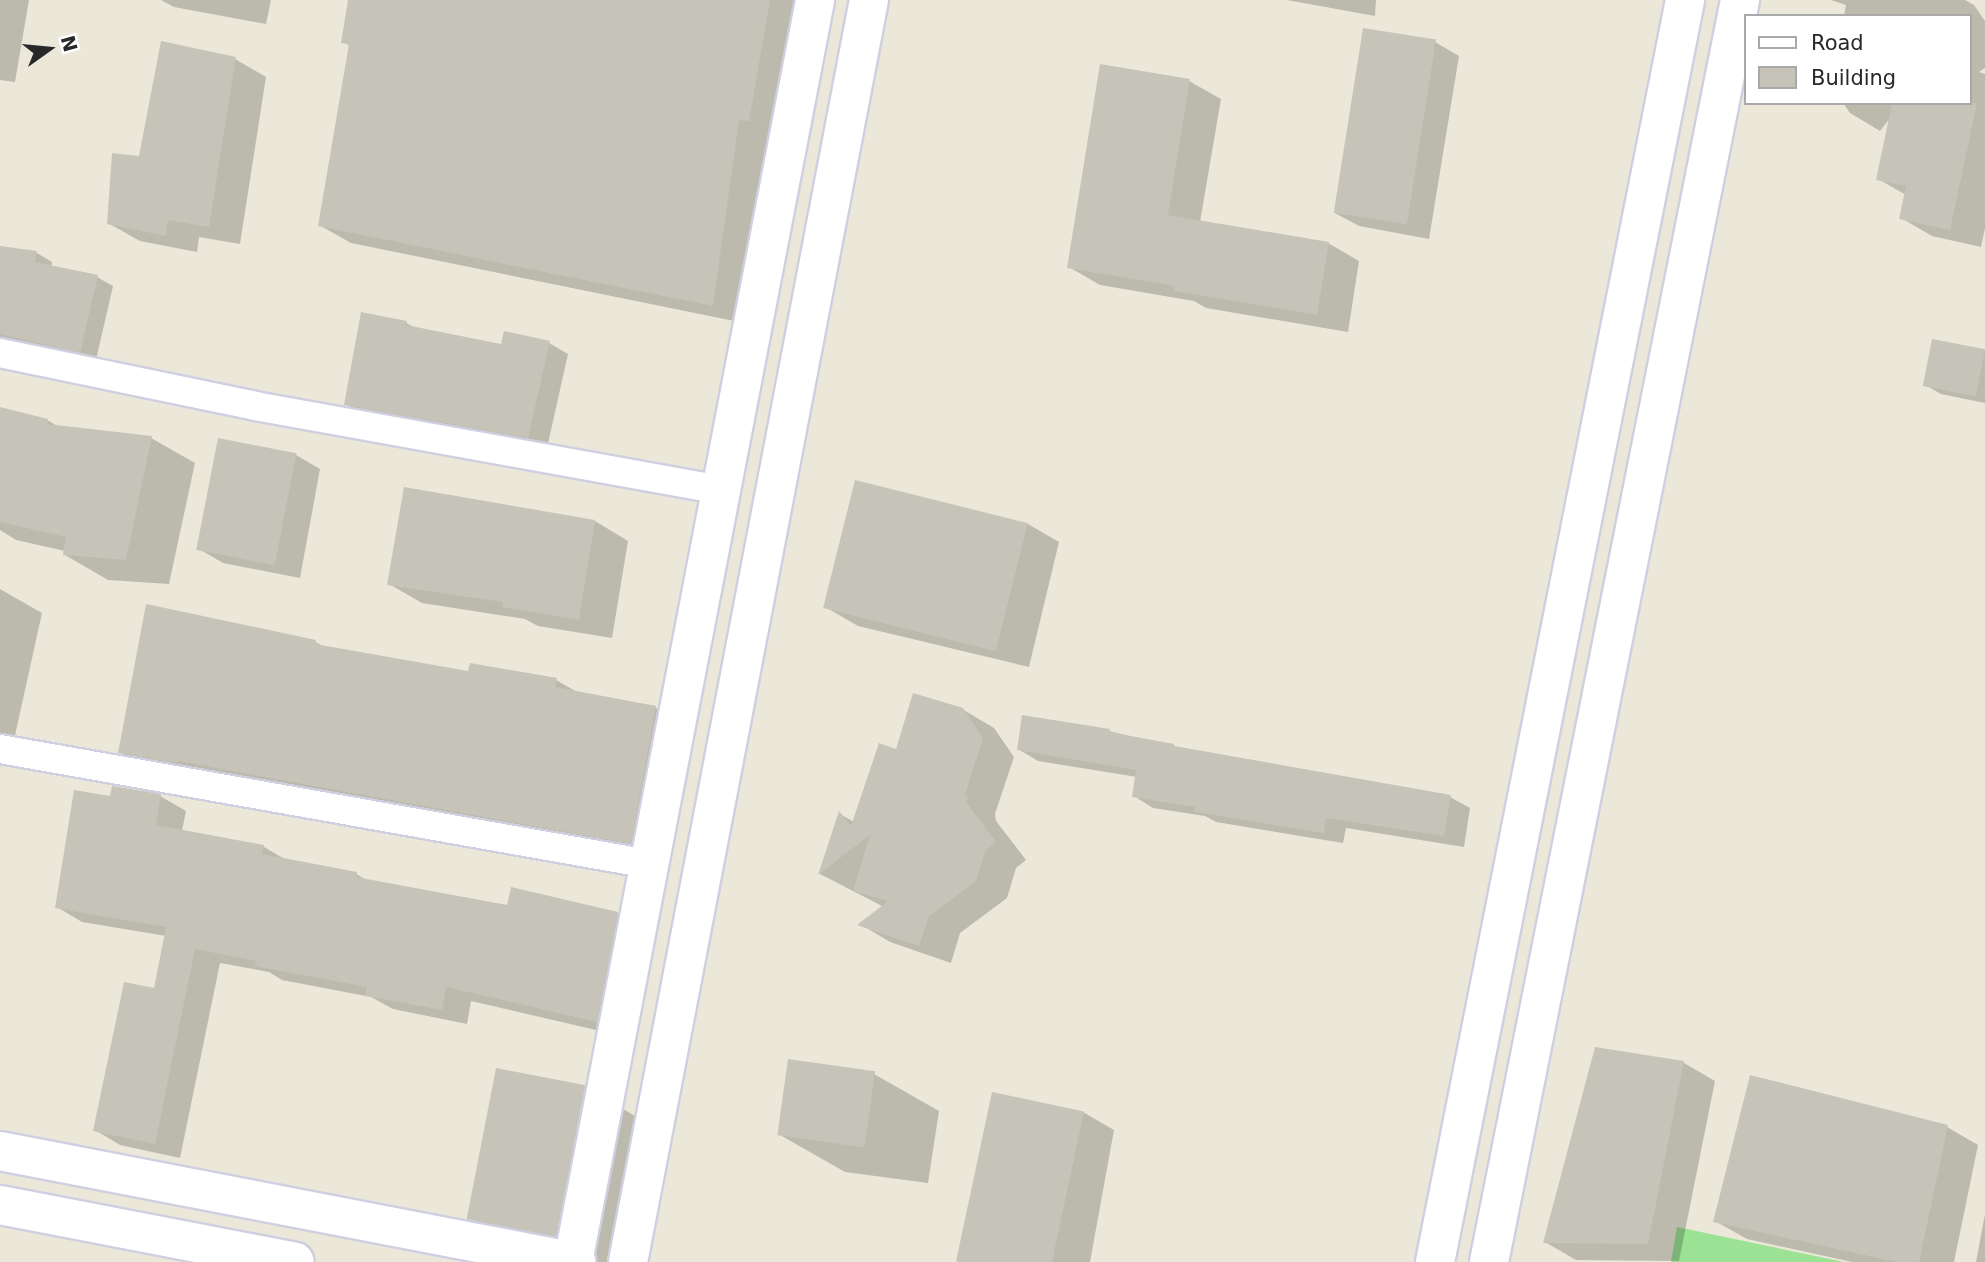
<!DOCTYPE html>
<style>
body{margin:0}
#map{position:relative;width:1985px;height:1262px;overflow:hidden;background:#ebe8d9;font-family:"DejaVu Sans",sans-serif}
div>[style]{position:absolute}
[style*='--x']{left:calc(var(--x)*1px);top:calc(var(--y)*1px);width:calc(var(--w)*1px);rotate:calc(var(--a)*1deg)}
.green>*{inset:0;background:#9be295}
.shadow>*{inset:0;background:#0003}
.building>*{inset:0;background:#c6c4b9;transform-origin:0 0}
.roads{filter:drop-shadow(2px 0 #d0cfe1) drop-shadow(-2px 0 #d0cfe1) drop-shadow(0 2px #d0cfe1) drop-shadow(0 -2px #d0cfe1)}
.street>*{height:28px;margin:-14px;padding:0 14px;transform-origin:14px;border-radius:14px;background:#fff}
.secondary>*{height:38px;margin:-19px;padding:0 19px;transform-origin:19px;border-radius:19px;background:#fff}
span{translate:-50% -50%;white-space:nowrap;text-align:center;line-height:1.15;-webkit-text-stroke:7px #fff;paint-order:stroke}
.legend{position:absolute;left:1744px;top:14px;width:228px;height:91px;box-sizing:border-box;background:#fff;border:2px solid #a9a9a9;margin:0;padding:9px 12px;list-style:none;font-size:21px;color:#282828}
.legend li{display:flex;align-items:center;gap:14px;height:35px}
.legend b{width:35px;border:2px solid #a9a9a9}
.north{position:absolute;left:14px;top:14px;width:70px;height:70px;-webkit-text-stroke:5px #fff;paint-order:stroke;rotate:75deg;font-size:19px;font-weight:700;line-height:28px;text-align:center;color:#282828}
.north::after{content:'';display:block;margin:auto;width:24px;height:32px;background:#282828;clip-path:polygon(50% 0,100% 100%,50% 72%,0 100%)}
</style>
<div id="map">
<div class="green">
<div style="clip-path:polygon(1677px 1227px,1844px 1262px,1671px 1262px)"></div>
</div>
<div class="shadow">
<div style="clip-path:polygon(0 0,29px 0,15px 82px,0 80px)"></div>
<div style="clip-path:polygon(161px 0,271px 0,266px 24px,174px 7px)"></div>
<div style="clip-path:polygon(350px 0,804px 0,744px 323px,351px 243px,319px 225px,350px 46px,343px 42px)"></div>
<div style="clip-path:polygon(1287px 0,1376px 0,1375px 16px)"></div>
<div style="clip-path:polygon(1831px 0,1965px 0,1974px 5px,1985px 21px,1985px 68px,1979px 72px,1985px 74px,1985px 228px,1981px 247px,1932px 236px,1901px 218px,1906px 195px,1878px 179px,1891px 117px,1880px 131px,1850px 113px,1843px 103px,1969px 103px,1969px 16px,1844px 16px,1846px 5px)"></div>
<div style="clip-path:polygon(1435px 42px,1459px 56px,1429px 239px,1359px 226px,1335px 213px)"></div>
<div style="clip-path:polygon(235px 59px,266px 77px,240px 244px,199px 237px,197px 252px,140px 241px,108px 223px,140px 158px)"></div>
<div style="clip-path:polygon(1189px 81px,1221px 99px,1200px 222px,1328px 243px,1359px 261px,1348px 332px,1206px 308px,1194px 301px,1100px 285px,1069px 267px)"></div>
<div style="clip-path:polygon(0 248px,37px 253px,52px 262px,51px 267px,97px 277px,113px 286px,96px 360px,0 338px)"></div>
<div style="clip-path:polygon(406px 323px,418px 329px,502px 346px,549px 343px,568px 354px,547px 448px,365px 415px,346px 404px)"></div>
<div style="clip-path:polygon(1934px 341px,1985px 351px,1985px 403px,1941px 394px,1925px 385px)"></div>
<div style="clip-path:polygon(0 409px,47px 420px,59px 427px,151px 438px,195px 463px,169px 584px,108px 580px,65px 555px,65px 551px,16px 540px,0 530px)"></div>
<div style="clip-path:polygon(296px 455px,320px 469px,300px 578px,223px 563px,199px 549px)"></div>
<div style="clip-path:polygon(595px 521px,628px 541px,612px 638px,538px 626px,525px 619px,422px 603px,389px 584px)"></div>
<div style="clip-path:polygon(1028px 524px,1059px 542px,1029px 667px,858px 626px,827px 608px)"></div>
<div style="clip-path:polygon(0 589px,42px 613px,14px 740px,0 738px)"></div>
<div style="clip-path:polygon(315px 642px,325px 647px,470px 674px,556px 680px,579px 693px,656px 708px,680px 722px,655px 856px,144px 766px,120px 752px)"></div>
<div style="clip-path:polygon(962px 709px,994px 728px,1014px 757px,995px 814px,996px 821px,1026px 860px,1016px 868px,1007px 898px,960px 933px,951px 963px,890px 942px,860px 924px,884px 907px,820px 874px,840px 814px,854px 822px,897px 751px)"></div>
<div style="clip-path:polygon(1109px 731px,1180px 749px,1450px 797px,1470px 808px,1464px 847px,1346px 828px,1343px 843px,1216px 822px,1205px 816px,1153px 808px,1134px 796px,1137px 777px,1038px 761px,1018px 749px)"></div>
<div style="clip-path:polygon(160px 796px,186px 811px,182px 831px,264px 847px,288px 861px,356px 874px,368px 881px,508px 907px,617px 913px,643px 928px,622px 1036px,471px 1001px,467px 1024px,393px 1009px,371px 997px,282px 980px,269px 972px,220px 963px,180px 1158px,120px 1145px,95px 1130px,156px 990px,166px 936px,82px 922px,57px 907px,111px 798px)"></div>
<div style="clip-path:polygon(1596px 1049px,1684px 1063px,1715px 1081px,1679px 1261px,1576px 1260px,1545px 1242px)"></div>
<div style="clip-path:polygon(874px 1074px,939px 1111px,928px 1183px,845px 1172px,780px 1135px)"></div>
<div style="clip-path:polygon(584px 1086px,640px 1119px,613px 1262px,587px 1262px,526px 1250px,470px 1218px)"></div>
<div style="clip-path:polygon(1083px 1112px,1114px 1130px,1090px 1262px,961px 1262px)"></div>
<div style="clip-path:polygon(1947px 1127px,1978px 1145px,1954px 1262px,1852px 1262px,1747px 1239px,1715px 1221px)"></div>
<div style="clip-path:polygon(1985px 1214px,1985px 1262px,1976px 1262px)"></div>
</div>
<div class="building">
<div style="clip-path:polygon(348px 0,770px 0,749px 121px,739px 120px,713px 306px,318px 226px,349px 44px,341px 43px)"></div>
<div style="left:1363px;top:28px;width:74px;height:187px;rotate:9deg"></div>
<div style="clip-path:polygon(161px 41px,236px 57px,209px 227px,168px 220px,166px 236px,107px 224px,112px 153px,139px 156px)"></div>
<div style="clip-path:polygon(1100px 64px,1190px 79px,1168px 215px,1329px 242px,1317px 315px,1173px 291px,1174px 286px,1067px 268px)"></div>
<div style="clip-path:polygon(1892px 103px,1977px 103px,1950px 230px,1899px 219px,1906px 186px,1876px 180px)"></div>
<div style="clip-path:polygon(0 246px,37px 251px,35px 262px,98px 275px,80px 353px,0 334px)"></div>
<div style="clip-path:polygon(361px 312px,407px 321px,406px 325px,501px 344px,504px 331px,550px 341px,528px 438px,344px 405px)"></div>
<div style="left:1932px;top:339px;width:54px;height:48px;rotate:11deg"></div>
<div style="clip-path:polygon(0 407px,48px 419px,47px 424px,152px 436px,126px 560px,63px 555px,66px 537px,0 522px)"></div>
<div style="left:218px;top:438px;width:80px;height:114px;rotate:11deg"></div>
<div style="left:855px;top:480px;width:178px;height:132px;rotate:14deg"></div>
<div style="clip-path:polygon(404px 487px,595px 520px,579px 620px,502px 607px,503px 602px,387px 585px)"></div>
<div style="clip-path:polygon(146px 604px,316px 640px,315px 644px,468px 671px,470px 663px,557px 678px,555px 687px,656px 706px,631px 844px,178px 761px,177px 763px,118px 753px)"></div>
<div style="clip-path:polygon(913px 693px,963px 708px,983px 738px,965px 795px,968px 796px,966px 802px,996px 842px,985px 851px,976px 881px,929px 916px,919px 946px,857px 925px,888px 901px,853px 891px,870px 835px,818px 875px,839px 811px,851px 826px,879px 743px,896px 749px)"></div>
<div style="clip-path:polygon(1022px 715px,1110px 729px,1109px 732px,1174px 744px,1174px 746px,1451px 795px,1444px 836px,1326px 818px,1324px 833px,1195px 812px,1195px 807px,1132px 797px,1136px 770px,1017px 750px)"></div>
<div style="clip-path:polygon(112px 786px,161px 794px,156px 825px,264px 845px,262px 854px,357px 872px,356px 877px,507px 905px,511px 887px,618px 912px,597px 1022px,446px 987px,442px 1010px,365px 996px,367px 987px,255px 966px,256px 961px,195px 949px,155px 1144px,93px 1131px,124px 982px,154px 988px,166px 927px,55px 908px,74px 790px,110px 796px)"></div>
<div style="clip-path:polygon(1595px 1047px,1684px 1061px,1648px 1244px,1543px 1243px)"></div>
<div style="left:788px;top:1059px;width:88px;height:77px;rotate:8deg"></div>
<div style="left:496px;top:1068px;width:91px;height:154px;rotate:11deg"></div>
<div style="clip-path:polygon(1750px 1075px,1948px 1125px,1919px 1262px,1897px 1262px,1713px 1222px)"></div>
<div style="left:992px;top:1092px;width:94px;height:173px;rotate:12deg"></div>
</div>
<div class="roads">
<div class="street">
<div style="--x:0;--y:353;--w:260;--a:11.7"></div>
<div style="--x:255;--y:406;--w:474;--a:10.2"></div>
<div style="--x:0;--y:749;--w:659;--a:10.05"></div>
</div>
<div class="secondary">
<div style="--x:0;--y:1151;--w:587;--a:10.91"></div>
<div style="--x:0;--y:1205;--w:300;--a:10.9"></div>
<div style="--x:573;--y:1262;--w:1285;--a:-79.14"></div>
<div style="--x:628;--y:1262;--w:1285;--a:-79.19"></div>
<div style="--x:1435;--y:1262;--w:1287;--a:-78.79"></div>
<div style="--x:1489;--y:1262;--w:1287;--a:-78.75"></div>
</div>
</div>
<ul class="legend">
<li><b style="height:9px;background:#fff"></b>Road</li>
<li><b style="height:19px;background:#c6c4b9"></b>Building</li>
</ul>
<div class="north">N</div>
</div>
